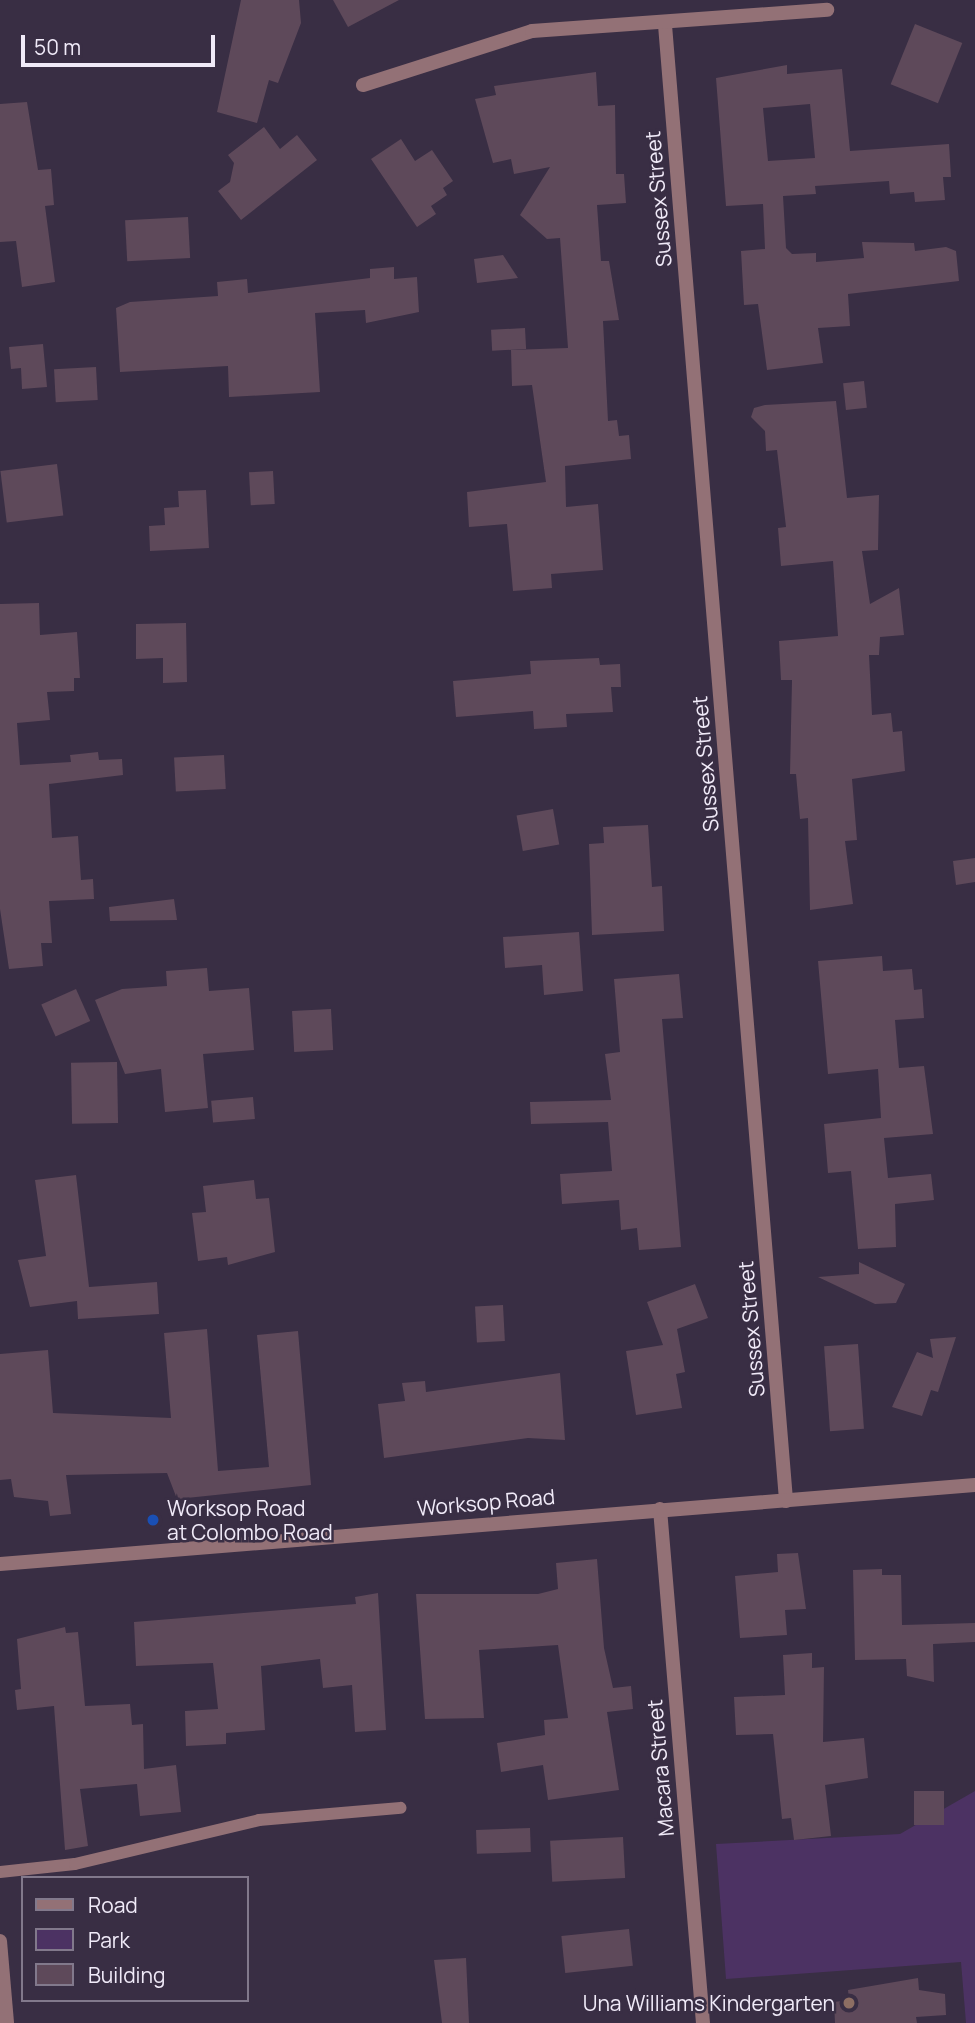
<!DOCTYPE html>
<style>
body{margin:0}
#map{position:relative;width:975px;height:2023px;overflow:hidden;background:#392e44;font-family:Manrope,sans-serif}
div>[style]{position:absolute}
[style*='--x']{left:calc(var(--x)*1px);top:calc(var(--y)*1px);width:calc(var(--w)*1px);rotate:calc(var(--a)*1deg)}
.green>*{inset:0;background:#4c3263}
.building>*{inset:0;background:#5e495a;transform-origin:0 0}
.service>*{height:12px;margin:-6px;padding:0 6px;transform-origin:6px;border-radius:6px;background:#937176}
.minor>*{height:14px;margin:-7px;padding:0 7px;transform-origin:7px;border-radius:7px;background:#937176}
.tertiary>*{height:14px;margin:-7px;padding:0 7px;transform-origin:7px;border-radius:7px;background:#937176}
.dots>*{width:19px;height:19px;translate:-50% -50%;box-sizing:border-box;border:4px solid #392e44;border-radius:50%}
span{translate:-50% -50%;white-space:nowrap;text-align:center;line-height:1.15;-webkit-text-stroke:5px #392e44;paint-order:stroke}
.street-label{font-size:21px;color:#f0eaf8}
.poi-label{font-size:21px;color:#f0eaf8}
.left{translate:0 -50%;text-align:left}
.right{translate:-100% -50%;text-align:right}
.legend{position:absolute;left:21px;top:1876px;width:228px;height:126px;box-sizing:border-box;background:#392e44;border:2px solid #82798c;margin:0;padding:9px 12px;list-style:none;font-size:21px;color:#f0eaf8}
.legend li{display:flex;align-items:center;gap:14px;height:35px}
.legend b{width:35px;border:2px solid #82798c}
.scale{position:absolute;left:21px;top:35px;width:194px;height:32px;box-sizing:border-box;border:4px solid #f0eaf8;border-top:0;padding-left:9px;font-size:21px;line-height:24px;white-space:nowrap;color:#f0eaf8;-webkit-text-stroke:5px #392e44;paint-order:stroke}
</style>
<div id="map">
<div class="green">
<div style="clip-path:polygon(975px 1791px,975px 2023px,966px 2023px,961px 1962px,726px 1979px,716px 1844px,900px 1834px)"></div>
</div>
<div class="building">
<div style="clip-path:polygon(241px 0,299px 0,301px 23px,278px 83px,269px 80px,257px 123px,217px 112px)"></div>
<div style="clip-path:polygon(333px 0,399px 0,348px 27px)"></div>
<div style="left:915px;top:24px;width:51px;height:65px;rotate:22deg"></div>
<div style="clip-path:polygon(evenodd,787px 65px,787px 74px,842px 69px,850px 151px,949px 144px,951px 177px,943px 177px,945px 200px,915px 202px,914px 192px,890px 194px,889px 181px,815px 186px,816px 194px,783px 196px,786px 248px,792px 254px,816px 253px,816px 262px,864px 258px,862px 242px,914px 243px,915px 251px,946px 247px,956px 251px,959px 281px,848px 294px,850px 326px,818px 328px,823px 363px,767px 370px,758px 304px,744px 305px,741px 251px,765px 249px,763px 204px,726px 206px,716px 78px,787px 65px,810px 104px,815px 158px,768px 161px,763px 108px,810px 104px)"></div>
<div style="clip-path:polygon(596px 72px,598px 106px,615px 105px,616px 174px,624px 174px,626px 203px,597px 205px,601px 261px,609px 261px,619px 320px,603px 321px,608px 421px,617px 420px,619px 436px,629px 435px,631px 459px,565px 466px,566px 507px,598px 504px,603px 570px,551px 574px,552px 588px,513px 591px,507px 524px,469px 527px,467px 492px,546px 482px,532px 385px,512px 386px,511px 350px,568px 348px,560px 238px,547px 239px,520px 215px,550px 167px,514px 174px,511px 159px,493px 163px,475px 99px,496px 95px,494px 86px)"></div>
<div style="clip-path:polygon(27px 102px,38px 170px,51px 169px,54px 205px,45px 206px,55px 282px,22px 287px,16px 241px,0 242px,0 104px)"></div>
<div style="clip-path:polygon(264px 127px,280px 149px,297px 135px,317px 160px,241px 220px,218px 191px,230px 182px,234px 163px,228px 155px)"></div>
<div style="clip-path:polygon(401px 139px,415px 161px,432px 150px,453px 181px,443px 188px,447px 195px,431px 206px,436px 214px,417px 227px,371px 159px)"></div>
<div style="left:188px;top:217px;width:41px;height:63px;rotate:87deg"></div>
<div style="clip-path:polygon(503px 255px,518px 278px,477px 283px,474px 259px)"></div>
<div style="clip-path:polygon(394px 267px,394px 279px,417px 277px,419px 312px,366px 323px,365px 310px,315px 313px,320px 392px,229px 397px,228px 366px,120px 372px,116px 308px,130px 302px,218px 296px,217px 282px,247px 279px,248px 293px,370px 278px,370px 269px)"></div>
<div style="left:525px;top:328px;width:21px;height:34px;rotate:87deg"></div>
<div style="clip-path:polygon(43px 344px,47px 387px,22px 389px,21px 368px,11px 369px,9px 347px)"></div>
<div style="left:96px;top:367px;width:33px;height:42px;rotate:87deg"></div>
<div style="left:864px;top:381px;width:27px;height:21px;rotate:84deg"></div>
<div style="clip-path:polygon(836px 401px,847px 498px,879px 495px,878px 550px,862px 551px,870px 604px,899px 588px,904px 635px,880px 637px,879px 655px,869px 655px,872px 715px,891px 713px,893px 732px,902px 731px,905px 771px,852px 779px,857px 840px,845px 841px,853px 904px,810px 910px,808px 818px,800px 819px,796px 774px,790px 774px,792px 680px,781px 680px,779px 641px,838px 636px,833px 561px,781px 566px,778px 528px,786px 527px,777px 450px,766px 451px,765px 431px,751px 417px,754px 408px,765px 405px)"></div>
<div style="left:57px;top:464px;width:52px;height:57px;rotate:83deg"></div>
<div style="left:273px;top:471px;width:33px;height:24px;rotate:87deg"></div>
<div style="clip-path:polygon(206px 490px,209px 548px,150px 551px,149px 526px,165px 525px,164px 508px,179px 507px,178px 491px)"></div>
<div style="clip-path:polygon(39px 603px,40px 635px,77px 632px,80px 678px,74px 678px,74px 691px,47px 692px,50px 720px,17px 723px,20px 765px,71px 762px,70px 755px,98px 752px,99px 760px,122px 759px,123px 775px,49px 784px,52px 838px,78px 836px,81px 880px,93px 879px,94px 899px,49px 901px,52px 943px,41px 943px,43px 966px,9px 969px,0 909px,0 604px)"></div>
<div style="clip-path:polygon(186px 623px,187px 682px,163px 683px,163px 658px,136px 659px,136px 624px)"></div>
<div style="clip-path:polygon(599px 658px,600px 665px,620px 664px,621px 687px,611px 687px,613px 712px,566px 714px,567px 727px,534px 729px,533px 711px,456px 717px,453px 681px,531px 674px,530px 661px)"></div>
<div style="left:224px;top:755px;width:34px;height:50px;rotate:87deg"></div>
<div style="left:553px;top:809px;width:36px;height:37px;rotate:80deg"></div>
<div style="clip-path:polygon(648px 825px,652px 887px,662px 886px,664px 931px,592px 935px,589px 844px,604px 843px,603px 827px)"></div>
<div style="clip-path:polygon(975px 858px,975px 882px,956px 885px,953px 861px)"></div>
<div style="clip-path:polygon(174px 899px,177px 920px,110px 921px,109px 907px)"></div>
<div style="clip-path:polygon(579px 932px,583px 991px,544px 995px,542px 965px,505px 968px,503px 937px)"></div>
<div style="clip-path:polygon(882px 956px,883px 971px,912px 969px,914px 990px,922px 989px,924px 1018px,895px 1020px,899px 1068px,924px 1066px,933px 1134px,884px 1138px,888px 1178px,931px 1174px,934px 1200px,895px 1204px,896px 1247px,858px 1249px,851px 1171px,828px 1173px,824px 1124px,881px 1118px,878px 1069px,828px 1074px,818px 961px)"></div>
<div style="clip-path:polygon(207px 968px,209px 991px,249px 988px,254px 1050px,203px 1054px,208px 1108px,165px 1112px,161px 1069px,125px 1074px,95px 1000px,122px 989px,167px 986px,166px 971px)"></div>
<div style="clip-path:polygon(679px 974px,683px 1018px,662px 1019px,681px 1247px,639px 1250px,637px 1228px,621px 1230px,619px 1200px,562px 1204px,560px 1174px,612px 1171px,608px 1122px,531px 1124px,530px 1102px,611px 1100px,605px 1054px,620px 1052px,614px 979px)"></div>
<div style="left:76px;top:989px;width:35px;height:38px;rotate:66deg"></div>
<div style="left:331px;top:1009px;width:41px;height:39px;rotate:87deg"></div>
<div style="left:117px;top:1062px;width:61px;height:46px;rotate:89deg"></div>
<div style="left:253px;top:1097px;width:22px;height:42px;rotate:85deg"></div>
<div style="clip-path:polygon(76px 1175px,89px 1287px,157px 1282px,159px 1314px,78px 1319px,77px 1301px,30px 1307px,18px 1260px,46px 1256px,35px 1180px)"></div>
<div style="clip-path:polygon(254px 1180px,256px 1199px,269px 1198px,275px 1252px,228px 1265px,227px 1257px,198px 1261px,192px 1213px,206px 1212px,203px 1186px)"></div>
<div style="clip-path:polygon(859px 1262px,905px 1284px,896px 1303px,875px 1304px,818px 1277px,859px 1274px)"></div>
<div style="clip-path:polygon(695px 1284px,708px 1318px,677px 1329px,685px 1372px,676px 1374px,682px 1408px,636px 1415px,626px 1351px,663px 1345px,647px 1302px)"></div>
<div style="left:503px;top:1305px;width:36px;height:28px;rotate:87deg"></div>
<div style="clip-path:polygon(207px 1329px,218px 1471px,269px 1467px,257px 1335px,298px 1331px,311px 1485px,177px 1499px,167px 1473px,66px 1475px,71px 1514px,50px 1516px,48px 1501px,14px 1497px,11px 1479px,0 1480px,0 1354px,48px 1350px,53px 1413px,171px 1418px,164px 1333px)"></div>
<div style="clip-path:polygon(956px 1337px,938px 1392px,931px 1390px,922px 1416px,892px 1407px,917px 1352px,933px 1358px,930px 1339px)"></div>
<div style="left:858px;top:1344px;width:85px;height:34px;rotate:86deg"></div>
<div style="clip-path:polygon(560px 1373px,565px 1440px,528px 1438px,384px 1458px,378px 1404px,405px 1401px,402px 1383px,425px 1381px,426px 1392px)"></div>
<div style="clip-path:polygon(798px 1553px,806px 1609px,785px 1610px,787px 1635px,740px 1638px,735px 1576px,778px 1572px,777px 1554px)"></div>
<div style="clip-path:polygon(597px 1559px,604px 1648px,613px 1688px,631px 1686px,633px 1709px,607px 1712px,619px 1790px,548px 1800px,543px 1765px,501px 1772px,497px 1743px,545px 1735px,544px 1720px,568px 1718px,558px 1645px,479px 1650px,484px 1718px,425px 1719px,416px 1594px,538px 1594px,558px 1589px,556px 1563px)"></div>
<div style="clip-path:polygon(882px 1569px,882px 1575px,901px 1575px,902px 1625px,975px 1623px,975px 1642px,933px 1644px,934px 1682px,907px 1676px,906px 1659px,855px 1660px,853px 1570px)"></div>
<div style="clip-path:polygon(378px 1593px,386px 1730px,355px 1732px,352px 1685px,323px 1688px,320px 1659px,261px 1666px,265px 1730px,226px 1733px,226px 1744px,186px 1746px,185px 1711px,218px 1709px,213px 1663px,136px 1666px,134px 1622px,356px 1604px,355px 1597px)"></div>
<div style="clip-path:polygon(65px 1627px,66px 1633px,78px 1632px,85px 1706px,130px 1704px,132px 1725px,143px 1724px,144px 1769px,176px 1765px,181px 1812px,140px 1816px,137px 1784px,80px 1789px,88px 1846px,65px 1850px,54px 1706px,17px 1710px,15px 1690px,21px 1689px,17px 1639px)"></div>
<div style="clip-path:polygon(812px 1653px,812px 1668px,824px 1667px,823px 1742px,864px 1738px,868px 1778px,825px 1785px,831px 1836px,794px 1840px,791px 1818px,782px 1819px,773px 1734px,736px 1735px,734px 1697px,785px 1695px,783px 1655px)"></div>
<div style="left:914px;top:1791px;width:30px;height:34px"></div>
<div style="left:530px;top:1828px;width:24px;height:54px;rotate:88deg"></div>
<div style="left:623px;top:1837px;width:41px;height:73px;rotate:87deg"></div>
<div style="left:629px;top:1929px;width:37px;height:68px;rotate:84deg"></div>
<div style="clip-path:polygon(466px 1958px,469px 2023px,442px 2023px,434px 1960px)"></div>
<div style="clip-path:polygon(918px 1978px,919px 1990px,945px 1994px,946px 2015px,916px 2017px,917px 2023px,835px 2023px,834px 2002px,849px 2000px,848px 1990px)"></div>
</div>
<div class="service">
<div style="--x:0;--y:1872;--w:75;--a:-6.1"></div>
<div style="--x:75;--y:1864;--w:189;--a:-13.4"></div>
<div style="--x:259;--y:1820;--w:142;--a:-4.9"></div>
</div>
<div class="minor">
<div style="--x:665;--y:25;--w:1481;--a:85.31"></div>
<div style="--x:363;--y:85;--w:177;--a:-17.7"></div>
<div style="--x:532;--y:31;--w:296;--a:-4.1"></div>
<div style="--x:660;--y:1509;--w:516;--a:85.22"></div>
</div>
<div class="tertiary">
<div style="--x:0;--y:1564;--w:978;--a:-4.63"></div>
<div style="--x:0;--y:1941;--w:82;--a:85.1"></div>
</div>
<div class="dots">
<div style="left:153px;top:1520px;background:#1a4fb4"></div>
<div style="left:849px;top:2003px;background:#8d6e63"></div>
</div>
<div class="street-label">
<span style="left:658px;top:199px;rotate:-95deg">Sussex Street</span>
<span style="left:705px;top:764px;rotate:-95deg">Sussex Street</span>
<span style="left:751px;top:1329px;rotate:-95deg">Sussex Street</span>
<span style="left:486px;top:1502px;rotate:-5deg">Worksop Road</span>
<span style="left:660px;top:1768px;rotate:-95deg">Macara Street</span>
</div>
<div class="poi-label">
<span class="left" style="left:167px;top:1520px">Worksop Road<br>at Colombo Road</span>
<span class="right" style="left:835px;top:2003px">Una Williams Kindergarten</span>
</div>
<ul class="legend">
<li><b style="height:9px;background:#937176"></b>Road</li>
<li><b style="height:19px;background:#4c3263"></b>Park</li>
<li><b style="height:19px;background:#5e495a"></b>Building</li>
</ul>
<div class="scale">50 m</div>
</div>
